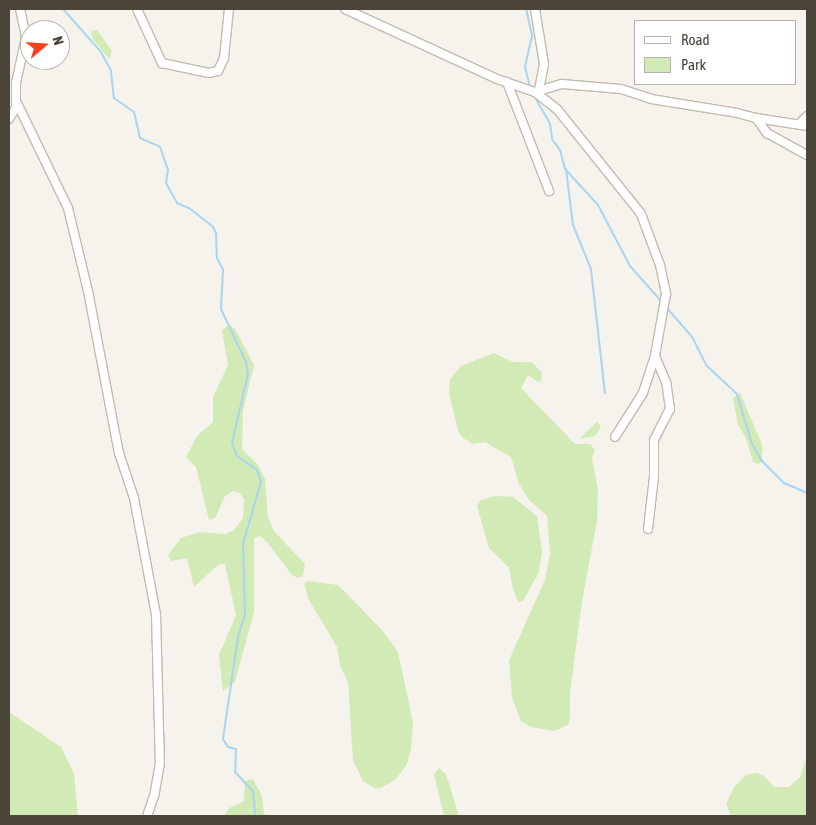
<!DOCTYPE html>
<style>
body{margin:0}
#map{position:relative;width:816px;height:825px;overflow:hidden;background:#f6f3ec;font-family:"Asap Condensed",sans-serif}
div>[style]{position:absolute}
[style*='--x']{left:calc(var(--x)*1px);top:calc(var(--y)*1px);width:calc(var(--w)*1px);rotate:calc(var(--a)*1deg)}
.green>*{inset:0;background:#d2eab5}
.stream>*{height:2px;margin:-1px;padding:0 1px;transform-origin:1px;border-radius:1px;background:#a9d4f2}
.roads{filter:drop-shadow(1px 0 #c2bbae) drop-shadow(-1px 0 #c2bbae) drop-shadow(0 1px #c2bbae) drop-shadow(0 -1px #c2bbae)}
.minor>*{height:8px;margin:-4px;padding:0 4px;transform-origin:4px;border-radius:4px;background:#fff}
span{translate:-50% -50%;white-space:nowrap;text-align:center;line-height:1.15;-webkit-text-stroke:5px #fff;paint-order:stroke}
.frame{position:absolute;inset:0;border:10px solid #4b4439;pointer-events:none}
.legend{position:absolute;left:634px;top:20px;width:162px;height:65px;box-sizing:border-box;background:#fff;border:1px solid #b7b4b0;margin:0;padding:6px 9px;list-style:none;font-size:15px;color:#4b4439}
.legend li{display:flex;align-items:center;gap:10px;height:25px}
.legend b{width:25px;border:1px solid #b7b4b0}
.north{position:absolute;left:20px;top:20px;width:50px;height:50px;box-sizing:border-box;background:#fff;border:1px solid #b7b4b0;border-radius:50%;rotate:72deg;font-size:14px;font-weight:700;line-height:20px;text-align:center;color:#4b4439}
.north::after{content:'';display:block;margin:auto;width:18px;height:22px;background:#fc3f1d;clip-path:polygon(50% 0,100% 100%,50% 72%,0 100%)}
</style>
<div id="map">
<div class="green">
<div style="clip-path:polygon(97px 30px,112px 51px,109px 59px,92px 38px,91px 31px)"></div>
<div style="clip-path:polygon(229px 325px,235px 329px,254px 365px,243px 411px,242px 449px,258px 465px,265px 479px,268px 517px,274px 531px,305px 564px,303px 576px,298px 578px,292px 575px,267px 542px,260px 536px,254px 538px,254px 612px,235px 682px,223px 691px,219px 655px,236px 615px,225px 564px,219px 564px,194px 587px,187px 558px,171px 561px,168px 555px,181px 538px,199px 532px,225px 534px,234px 530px,243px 518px,244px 499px,240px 493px,233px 491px,225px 496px,215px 518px,209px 520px,196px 467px,186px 457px,197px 436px,213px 422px,213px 397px,228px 365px,222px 330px)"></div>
<div style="clip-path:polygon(494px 353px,513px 362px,532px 362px,541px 372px,542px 380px,538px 382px,528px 375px,521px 388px,575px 444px,590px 444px,595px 450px,592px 458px,598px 489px,597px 521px,582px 601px,570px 693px,570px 717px,568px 725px,554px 731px,531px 727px,521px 721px,512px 698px,509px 660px,545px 580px,550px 554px,547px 516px,529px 500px,519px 484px,511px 457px,485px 442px,473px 444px,463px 438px,458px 431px,449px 393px,450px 379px,461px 366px)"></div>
<div style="clip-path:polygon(740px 393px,763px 447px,761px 462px,758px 464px,753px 462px,746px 438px,738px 425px,733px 398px)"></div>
<div style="clip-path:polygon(597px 422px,601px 427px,595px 436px,579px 439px)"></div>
<div style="clip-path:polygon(495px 496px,513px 497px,537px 516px,542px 551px,539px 572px,523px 601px,518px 602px,513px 589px,509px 568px,489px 548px,477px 506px,481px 500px)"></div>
<div style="clip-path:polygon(308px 581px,338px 585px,383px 631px,398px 652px,413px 723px,411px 749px,407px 764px,396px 779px,381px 788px,374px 788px,363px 781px,353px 761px,348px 682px,340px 666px,337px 647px,308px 598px,304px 583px)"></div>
<div style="clip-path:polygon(9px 712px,61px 747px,74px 774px,78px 816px,9px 816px)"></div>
<div style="clip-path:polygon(807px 757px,807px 816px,731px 816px,726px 804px,734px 787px,746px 775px,756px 773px,764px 776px,774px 787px,789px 787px,800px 777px)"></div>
<div style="clip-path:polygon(439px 768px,446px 774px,459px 816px,444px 816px,434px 774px)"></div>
<div style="clip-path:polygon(253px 779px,262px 796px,264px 814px,270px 816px,224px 816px,229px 808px,244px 801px,245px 781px)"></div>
</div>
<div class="stream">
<div style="--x:63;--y:9;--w:57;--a:48.5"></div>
<div style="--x:101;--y:52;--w:21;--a:62"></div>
<div style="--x:111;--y:71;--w:27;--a:84"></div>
<div style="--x:114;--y:98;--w:24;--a:35"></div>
<div style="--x:134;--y:112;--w:27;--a:77"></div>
<div style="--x:140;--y:138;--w:22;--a:24"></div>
<div style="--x:160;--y:147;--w:24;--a:71"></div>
<div style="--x:168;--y:170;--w:13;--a:99"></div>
<div style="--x:166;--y:183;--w:23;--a:61"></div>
<div style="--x:177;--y:203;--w:13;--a:23"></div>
<div style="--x:189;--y:208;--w:31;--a:38"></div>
<div style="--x:213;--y:227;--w:7;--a:63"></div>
<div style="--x:216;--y:233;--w:25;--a:88"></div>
<div style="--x:217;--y:258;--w:13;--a:63"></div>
<div style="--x:223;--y:270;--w:39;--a:93"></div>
<div style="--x:221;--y:309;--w:59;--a:64.7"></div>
<div style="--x:246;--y:362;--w:12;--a:81"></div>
<div style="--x:248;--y:374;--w:71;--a:103.1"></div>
<div style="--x:232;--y:443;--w:14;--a:69"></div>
<div style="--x:237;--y:456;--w:24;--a:35"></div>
<div style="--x:257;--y:470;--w:13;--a:72"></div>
<div style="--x:261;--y:482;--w:65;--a:106.2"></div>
<div style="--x:243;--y:544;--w:70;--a:88.4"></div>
<div style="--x:245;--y:614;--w:24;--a:107"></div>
<div style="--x:238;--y:637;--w:103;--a:98.4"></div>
<div style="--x:223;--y:739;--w:9;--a:58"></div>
<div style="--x:228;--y:747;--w:8;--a:14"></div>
<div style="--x:236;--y:749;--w:23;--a:92"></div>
<div style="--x:235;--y:772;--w:26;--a:47"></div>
<div style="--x:253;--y:791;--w:25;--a:85"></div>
<div style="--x:526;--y:9;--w:28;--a:77"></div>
<div style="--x:532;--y:36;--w:32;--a:103"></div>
<div style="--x:525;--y:67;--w:21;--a:76"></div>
<div style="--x:533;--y:94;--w:34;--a:60"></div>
<div style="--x:550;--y:124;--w:15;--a:82"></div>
<div style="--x:552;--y:139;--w:14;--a:54"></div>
<div style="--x:560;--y:150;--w:20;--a:75"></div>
<div style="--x:565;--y:169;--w:49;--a:47.5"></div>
<div style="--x:598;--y:205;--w:69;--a:62.3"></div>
<div style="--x:630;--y:266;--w:47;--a:48.5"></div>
<div style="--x:566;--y:169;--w:56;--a:82.9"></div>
<div style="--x:573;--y:225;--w:48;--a:67.8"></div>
<div style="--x:591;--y:269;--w:125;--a:83.6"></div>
<div style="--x:666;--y:307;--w:40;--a:49"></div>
<div style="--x:692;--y:337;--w:31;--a:63"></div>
<div style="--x:706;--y:365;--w:42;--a:43.1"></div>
<div style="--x:737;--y:394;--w:52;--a:73.3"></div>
<div style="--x:752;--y:444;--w:20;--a:60"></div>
<div style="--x:762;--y:461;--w:31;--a:45"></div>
<div style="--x:784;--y:483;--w:25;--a:23"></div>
<div style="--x:806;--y:816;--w:3;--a:-72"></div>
</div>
<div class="roads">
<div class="minor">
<div style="--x:137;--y:9;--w:60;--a:65.2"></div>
<div style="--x:162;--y:63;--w:48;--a:12"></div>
<div style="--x:209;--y:73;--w:9;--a:-13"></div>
<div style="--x:218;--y:71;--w:14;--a:-65"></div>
<div style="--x:224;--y:58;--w:49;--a:-84.2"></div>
<div style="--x:345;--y:9;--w:167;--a:24.7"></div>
<div style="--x:497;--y:79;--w:40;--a:18.9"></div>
<div style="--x:535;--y:92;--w:28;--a:-17"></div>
<div style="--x:562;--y:84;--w:59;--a:4.8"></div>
<div style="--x:621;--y:89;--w:32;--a:18"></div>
<div style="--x:651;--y:99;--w:87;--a:9.2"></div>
<div style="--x:737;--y:113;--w:20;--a:15"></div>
<div style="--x:756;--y:118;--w:19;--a:54"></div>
<div style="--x:767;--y:133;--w:46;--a:28.8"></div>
<div style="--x:535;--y:9;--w:56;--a:80.7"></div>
<div style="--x:544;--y:64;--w:26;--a:101"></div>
<div style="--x:507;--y:82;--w:117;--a:68.9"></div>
<div style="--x:535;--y:92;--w:28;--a:38"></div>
<div style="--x:557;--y:109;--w:134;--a:51.3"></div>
<div style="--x:641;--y:214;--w:54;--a:69.6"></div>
<div style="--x:660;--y:265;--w:30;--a:78"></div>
<div style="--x:666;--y:294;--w:63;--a:100.1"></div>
<div style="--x:655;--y:356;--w:39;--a:108"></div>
<div style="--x:643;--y:393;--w:52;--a:122.5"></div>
<div style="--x:16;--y:101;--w:119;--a:64.1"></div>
<div style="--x:68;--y:208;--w:85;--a:76.5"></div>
<div style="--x:88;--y:291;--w:165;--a:79.2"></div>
<div style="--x:119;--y:453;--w:47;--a:71.6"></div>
<div style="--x:134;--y:498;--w:118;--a:79.3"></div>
<div style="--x:156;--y:614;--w:149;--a:88.5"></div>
<div style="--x:160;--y:763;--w:34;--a:100"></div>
<div style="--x:154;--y:796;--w:21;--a:109"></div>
<div style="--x:756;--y:118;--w:52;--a:8.9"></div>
<div style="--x:9;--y:119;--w:13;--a:-58"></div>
<div style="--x:16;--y:108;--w:25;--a:-90"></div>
<div style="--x:16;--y:83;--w:47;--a:-77.7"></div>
<div style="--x:26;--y:37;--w:29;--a:-102"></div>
<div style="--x:799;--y:124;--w:11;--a:-45"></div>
<div style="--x:648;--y:529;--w:53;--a:-83.5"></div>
<div style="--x:654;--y:476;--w:36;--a:-90"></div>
<div style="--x:654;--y:440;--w:35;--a:-63"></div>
<div style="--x:670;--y:409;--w:27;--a:-98"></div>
<div style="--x:666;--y:382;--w:28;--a:-113"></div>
</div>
</div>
<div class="frame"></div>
<ul class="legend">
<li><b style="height:6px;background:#fff"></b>Road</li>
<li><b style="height:14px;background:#d2eab5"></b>Park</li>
</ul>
<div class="north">N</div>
</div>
